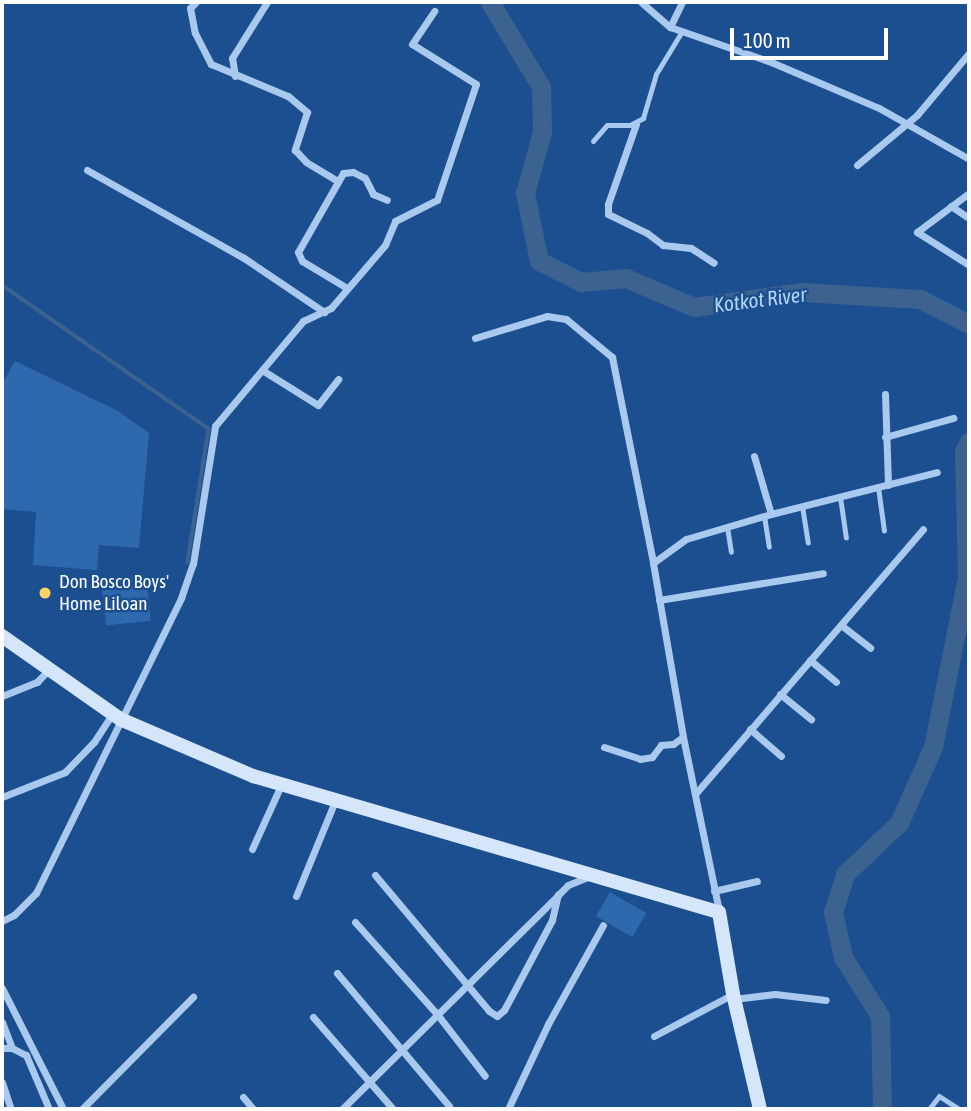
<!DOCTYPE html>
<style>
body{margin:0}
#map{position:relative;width:971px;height:1111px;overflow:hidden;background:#1b4f8f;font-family:"Asap Condensed",sans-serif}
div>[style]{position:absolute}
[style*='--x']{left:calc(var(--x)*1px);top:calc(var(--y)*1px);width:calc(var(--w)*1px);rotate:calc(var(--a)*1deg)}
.green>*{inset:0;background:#2e69ad;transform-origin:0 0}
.stream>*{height:3.5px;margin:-1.75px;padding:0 1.75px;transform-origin:1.75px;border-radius:1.75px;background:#3c6290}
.river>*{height:19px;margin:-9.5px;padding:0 9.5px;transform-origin:9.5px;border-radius:9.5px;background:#3c6290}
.lane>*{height:5px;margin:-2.5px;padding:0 2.5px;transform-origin:2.5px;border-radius:2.5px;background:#a9c9ee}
.street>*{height:7px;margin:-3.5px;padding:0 3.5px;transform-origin:3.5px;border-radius:3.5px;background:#a9c9ee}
.secondary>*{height:14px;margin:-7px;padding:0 7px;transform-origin:7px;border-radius:7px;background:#d6e6fa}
.dots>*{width:19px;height:19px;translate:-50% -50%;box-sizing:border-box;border:4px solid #1b4f8f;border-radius:50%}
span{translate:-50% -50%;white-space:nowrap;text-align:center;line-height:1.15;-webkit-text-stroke:5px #1b4f8f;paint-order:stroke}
.poi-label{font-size:19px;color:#fff}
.left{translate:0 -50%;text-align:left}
.water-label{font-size:21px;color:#b5d3f5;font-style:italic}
.frame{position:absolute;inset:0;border:4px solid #fff;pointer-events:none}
.scale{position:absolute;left:730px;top:28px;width:158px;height:32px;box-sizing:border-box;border:4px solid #fff;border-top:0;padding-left:9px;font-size:21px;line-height:24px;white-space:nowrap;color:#fff;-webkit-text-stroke:5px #1b4f8f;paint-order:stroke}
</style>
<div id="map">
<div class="green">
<div style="clip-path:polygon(15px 361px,118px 411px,149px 433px,139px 548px,99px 545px,97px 570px,33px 565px,36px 512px,2px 509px,2px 384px)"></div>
<div style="left:146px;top:576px;width:45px;height:45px;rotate:84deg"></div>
<div style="left:610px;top:892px;width:42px;height:28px;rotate:30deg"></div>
</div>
<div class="stream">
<div style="--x:2;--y:285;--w:252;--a:34.8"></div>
<div style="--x:209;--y:429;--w:135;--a:99"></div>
</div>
<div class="river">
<div style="--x:490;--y:2;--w:99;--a:59"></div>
<div style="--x:541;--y:87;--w:45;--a:88.7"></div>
<div style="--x:542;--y:132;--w:63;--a:105.6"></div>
<div style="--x:525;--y:193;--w:69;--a:78.4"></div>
<div style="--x:539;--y:261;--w:47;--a:26.6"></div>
<div style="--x:581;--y:282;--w:45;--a:-5.1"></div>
<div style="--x:626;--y:278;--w:74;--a:23.1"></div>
<div style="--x:694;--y:307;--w:109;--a:-7.9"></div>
<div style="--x:802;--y:292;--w:118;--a:3.4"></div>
<div style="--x:920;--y:299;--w:55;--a:27"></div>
<div style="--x:882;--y:1109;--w:93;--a:-91.2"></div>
<div style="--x:880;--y:1016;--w:70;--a:-122.1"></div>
<div style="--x:843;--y:957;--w:46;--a:-102.5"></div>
<div style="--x:833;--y:912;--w:40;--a:-72"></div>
<div style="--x:845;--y:874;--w:74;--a:-43.4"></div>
<div style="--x:899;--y:823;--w:83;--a:-65.9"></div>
<div style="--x:933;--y:747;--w:173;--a:-78.7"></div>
<div style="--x:967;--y:577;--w:126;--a:-91.4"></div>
<div style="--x:964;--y:451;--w:11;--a:-63"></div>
</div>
<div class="lane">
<div style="--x:593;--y:141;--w:21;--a:-49"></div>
<div style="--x:607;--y:125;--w:23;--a:0"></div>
<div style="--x:630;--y:125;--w:15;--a:-28"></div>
<div style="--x:643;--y:118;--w:46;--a:-73.5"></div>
<div style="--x:656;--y:74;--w:50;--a:-58.8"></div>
<div style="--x:878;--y:487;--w:44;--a:82.2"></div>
<div style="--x:840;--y:497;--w:41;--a:81.7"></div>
<div style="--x:802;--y:506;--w:37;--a:81"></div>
<div style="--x:764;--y:516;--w:31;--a:81"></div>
<div style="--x:727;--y:527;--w:25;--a:81"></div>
<div style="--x:929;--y:1109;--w:16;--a:-52"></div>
<div style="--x:939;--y:1096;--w:24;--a:33"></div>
</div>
<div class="street">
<div style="--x:196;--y:2;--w:8;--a:135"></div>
<div style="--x:190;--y:8;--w:25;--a:79"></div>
<div style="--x:195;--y:33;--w:35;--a:63"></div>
<div style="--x:211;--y:64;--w:83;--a:22.6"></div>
<div style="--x:288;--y:96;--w:25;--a:40"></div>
<div style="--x:307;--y:112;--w:40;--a:108"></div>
<div style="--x:295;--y:150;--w:16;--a:47"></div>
<div style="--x:306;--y:162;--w:35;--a:31"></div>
<div style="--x:641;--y:2;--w:38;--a:41"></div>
<div style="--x:670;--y:27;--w:107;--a:19.1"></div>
<div style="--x:771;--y:62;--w:117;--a:23.1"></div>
<div style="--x:879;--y:108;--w:103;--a:29.5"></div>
<div style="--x:670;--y:27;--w:28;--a:-64"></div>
<div style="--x:235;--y:76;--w:18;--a:-99"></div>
<div style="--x:232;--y:58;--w:66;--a:-58"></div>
<div style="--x:636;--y:124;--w:85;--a:109.3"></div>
<div style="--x:608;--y:204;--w:10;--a:90"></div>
<div style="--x:608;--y:214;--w:43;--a:26"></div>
<div style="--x:647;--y:233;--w:20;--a:37"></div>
<div style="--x:663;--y:245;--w:28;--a:6"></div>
<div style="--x:691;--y:248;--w:27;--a:33"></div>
<div style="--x:857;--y:165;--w:78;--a:-39.8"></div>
<div style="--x:917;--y:115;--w:81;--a:-50"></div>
<div style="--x:87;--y:170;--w:180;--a:29.3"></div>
<div style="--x:244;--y:258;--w:97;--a:34"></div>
<div style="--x:969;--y:193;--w:65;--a:143.1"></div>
<div style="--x:917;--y:232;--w:62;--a:32.4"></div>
<div style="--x:951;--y:206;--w:22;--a:34"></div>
<div style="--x:347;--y:288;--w:52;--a:-149"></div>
<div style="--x:302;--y:261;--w:10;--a:-114"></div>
<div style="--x:298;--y:252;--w:91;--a:-60.3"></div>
<div style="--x:343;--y:173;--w:10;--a:-6"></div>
<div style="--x:353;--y:172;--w:13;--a:27"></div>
<div style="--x:365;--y:178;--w:18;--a:63"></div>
<div style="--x:373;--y:194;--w:15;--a:23"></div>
<div style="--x:475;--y:338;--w:75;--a:-17"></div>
<div style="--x:547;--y:316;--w:19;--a:9"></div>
<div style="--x:566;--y:319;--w:60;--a:39.6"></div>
<div style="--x:612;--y:357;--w:210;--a:78.7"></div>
<div style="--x:653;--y:563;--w:177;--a:80.2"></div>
<div style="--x:683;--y:737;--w:178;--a:78.3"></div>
<div style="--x:262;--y:370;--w:66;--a:32"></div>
<div style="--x:318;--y:405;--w:33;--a:-52"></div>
<div style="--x:885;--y:394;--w:91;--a:88.1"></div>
<div style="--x:885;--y:437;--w:71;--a:-15.6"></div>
<div style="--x:754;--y:456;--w:60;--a:73.7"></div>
<div style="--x:653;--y:563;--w:41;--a:-36"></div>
<div style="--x:686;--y:539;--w:89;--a:-16.4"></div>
<div style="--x:771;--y:514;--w:171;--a:-14.2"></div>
<div style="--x:659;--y:600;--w:166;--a:-9.3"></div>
<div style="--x:841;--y:625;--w:37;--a:38"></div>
<div style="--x:810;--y:660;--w:34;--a:40"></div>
<div style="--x:780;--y:694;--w:40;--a:39"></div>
<div style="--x:2;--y:696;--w:38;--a:-22"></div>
<div style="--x:37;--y:682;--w:16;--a:-47"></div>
<div style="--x:750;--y:729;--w:41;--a:41.1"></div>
<div style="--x:604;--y:747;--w:38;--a:18"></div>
<div style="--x:640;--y:759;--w:12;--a:-9"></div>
<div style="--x:652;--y:757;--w:15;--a:-53"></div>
<div style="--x:661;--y:745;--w:12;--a:-5"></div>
<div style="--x:673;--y:744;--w:12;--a:-35"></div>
<div style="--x:696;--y:793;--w:348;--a:-49.3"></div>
<div style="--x:2;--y:797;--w:68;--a:-21.6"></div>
<div style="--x:65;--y:772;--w:42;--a:-46"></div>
<div style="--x:94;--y:742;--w:33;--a:-57"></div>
<div style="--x:252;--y:849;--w:70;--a:-65.6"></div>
<div style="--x:375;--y:875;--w:177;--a:50"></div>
<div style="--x:489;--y:1011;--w:9;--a:32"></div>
<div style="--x:497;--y:1016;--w:9;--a:-41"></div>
<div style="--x:504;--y:1010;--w:102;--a:-61.9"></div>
<div style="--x:552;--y:920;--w:26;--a:-77"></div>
<div style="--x:714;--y:891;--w:44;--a:-13.1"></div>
<div style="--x:296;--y:896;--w:103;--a:-67.7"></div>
<div style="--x:2;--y:921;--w:13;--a:-27"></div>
<div style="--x:14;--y:915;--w:31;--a:-45"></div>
<div style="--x:36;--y:893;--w:329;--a:-63.8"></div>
<div style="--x:181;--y:598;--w:36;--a:-71"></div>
<div style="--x:193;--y:564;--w:140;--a:-80.9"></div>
<div style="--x:215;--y:426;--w:137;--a:-50"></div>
<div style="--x:303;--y:321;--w:31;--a:-25"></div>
<div style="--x:331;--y:308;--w:83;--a:-49.4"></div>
<div style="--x:385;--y:245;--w:26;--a:-67"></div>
<div style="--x:395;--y:221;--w:47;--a:-26.6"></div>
<div style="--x:437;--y:200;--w:122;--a:-71.4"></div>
<div style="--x:476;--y:84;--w:75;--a:-148"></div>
<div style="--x:412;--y:44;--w:40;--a:-56"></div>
<div style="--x:355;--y:922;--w:123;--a:48.3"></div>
<div style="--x:437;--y:1014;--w:78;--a:52.3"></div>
<div style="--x:337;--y:973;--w:174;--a:49.9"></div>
<div style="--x:2;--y:988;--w:136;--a:63.2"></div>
<div style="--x:734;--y:999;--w:41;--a:-7"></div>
<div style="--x:775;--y:994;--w:51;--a:6.7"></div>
<div style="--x:313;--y:1017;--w:122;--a:49"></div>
<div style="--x:2;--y:1022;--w:28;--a:69"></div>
<div style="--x:654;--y:1036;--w:89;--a:-28"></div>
<div style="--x:2;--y:1048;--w:10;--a:0"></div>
<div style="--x:12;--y:1048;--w:16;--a:27"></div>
<div style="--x:26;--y:1055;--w:59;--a:66.9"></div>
<div style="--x:2;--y:1082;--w:28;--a:72"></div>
<div style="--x:243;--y:1097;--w:16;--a:50"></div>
<div style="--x:82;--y:1109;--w:158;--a:-45.3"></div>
<div style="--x:342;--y:1109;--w:304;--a:-44.7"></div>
<div style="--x:558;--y:895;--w:14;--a:-45"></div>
<div style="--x:568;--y:885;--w:24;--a:-22"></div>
<div style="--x:508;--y:1109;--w:94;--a:-64.8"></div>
<div style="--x:548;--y:1024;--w:113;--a:-60.9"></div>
</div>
<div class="secondary">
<div style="--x:2;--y:636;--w:144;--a:35.1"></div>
<div style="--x:120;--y:719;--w:145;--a:23.2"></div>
<div style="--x:253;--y:776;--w:485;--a:16.3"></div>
<div style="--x:719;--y:912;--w:83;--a:80.3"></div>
<div style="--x:733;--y:994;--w:118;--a:76.8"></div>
</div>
<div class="dots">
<div style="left:45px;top:593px;background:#ffd166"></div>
</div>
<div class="poi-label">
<span class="left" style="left:59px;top:593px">Don Bosco Boys'<br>Home Liloan</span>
</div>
<div class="water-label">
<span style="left:760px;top:299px;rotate:-7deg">Kotkot River</span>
</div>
<div class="frame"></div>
<div class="scale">100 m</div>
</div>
